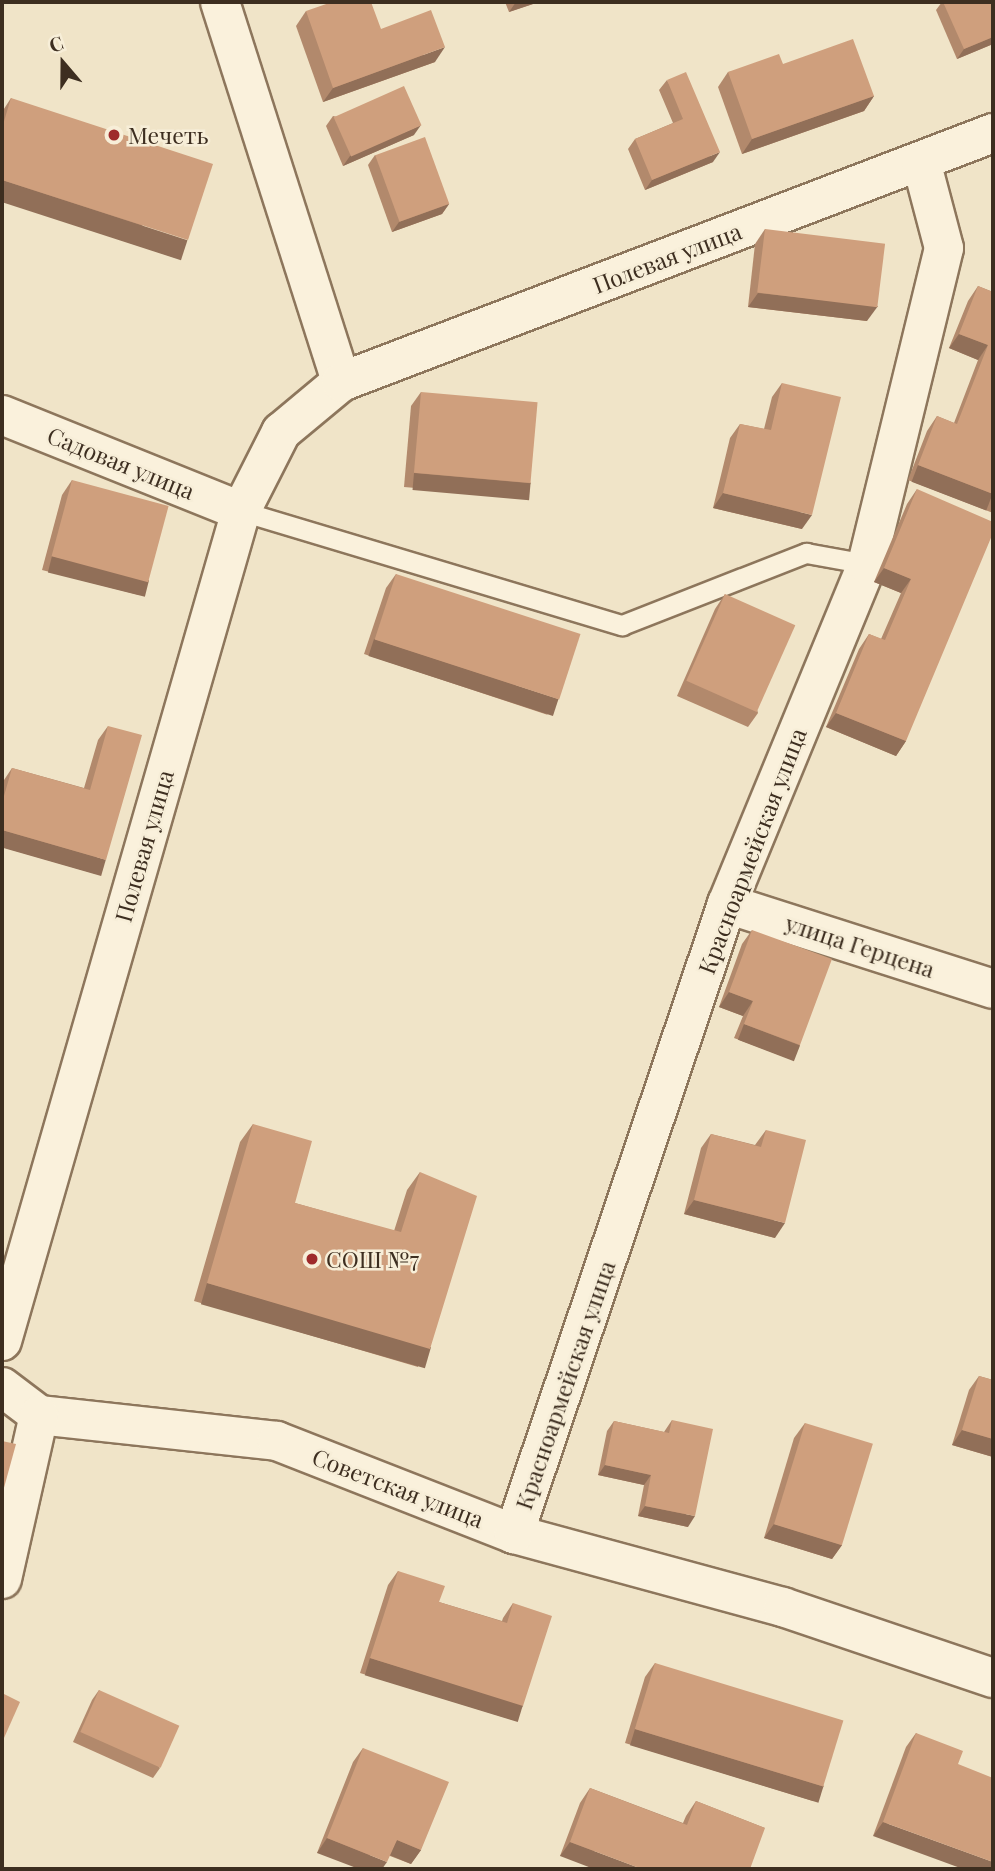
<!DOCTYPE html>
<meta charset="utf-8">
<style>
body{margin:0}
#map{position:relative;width:995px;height:1871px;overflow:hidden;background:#f0e4c8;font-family:"Playfair Display",serif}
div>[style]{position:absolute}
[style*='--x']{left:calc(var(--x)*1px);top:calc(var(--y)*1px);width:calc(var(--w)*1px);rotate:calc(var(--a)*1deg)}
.roads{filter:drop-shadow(2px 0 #8d765c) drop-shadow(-2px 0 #8d765c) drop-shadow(0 2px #8d765c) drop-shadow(0 -2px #8d765c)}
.lane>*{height:19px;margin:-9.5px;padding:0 9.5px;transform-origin:9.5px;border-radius:9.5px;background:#faf1dc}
.street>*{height:38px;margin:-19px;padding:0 19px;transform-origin:19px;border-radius:19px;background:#faf1dc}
.wall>*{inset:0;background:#b2896c}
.shaded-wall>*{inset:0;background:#916f58;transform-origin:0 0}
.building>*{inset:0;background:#cf9f7d;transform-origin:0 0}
.dots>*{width:19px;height:19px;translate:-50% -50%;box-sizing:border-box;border:4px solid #f7eed8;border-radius:50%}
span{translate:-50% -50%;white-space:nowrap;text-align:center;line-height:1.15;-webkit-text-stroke:5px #f7eed8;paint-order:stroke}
.poi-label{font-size:23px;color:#3d2e20}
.left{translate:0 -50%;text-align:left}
.street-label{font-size:23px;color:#3d2e20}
.frame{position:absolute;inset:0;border:4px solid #3d2e20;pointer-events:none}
.north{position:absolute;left:28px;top:28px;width:70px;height:70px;-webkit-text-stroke:5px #f7eed8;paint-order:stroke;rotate:340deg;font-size:19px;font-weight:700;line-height:28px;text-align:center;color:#3d2e20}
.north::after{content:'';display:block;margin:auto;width:24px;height:32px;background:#3d2e20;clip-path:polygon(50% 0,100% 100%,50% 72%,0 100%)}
</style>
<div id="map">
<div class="roads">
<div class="lane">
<div style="--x:241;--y:511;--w:398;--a:16.7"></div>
<div style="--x:622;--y:625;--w:198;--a:-21.4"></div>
<div style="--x:806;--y:553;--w:62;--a:10.2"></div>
</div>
<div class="street">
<div style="--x:220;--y:2;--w:399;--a:72.3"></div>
<div style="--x:2;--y:415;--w:258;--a:21.9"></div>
<div style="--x:727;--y:904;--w:279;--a:17.7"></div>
<div style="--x:2;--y:1341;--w:864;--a:-73.94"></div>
<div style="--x:241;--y:511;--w:89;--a:-63.1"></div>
<div style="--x:281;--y:432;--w:78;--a:-39.8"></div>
<div style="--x:341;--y:382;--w:698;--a:-20.9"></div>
<div style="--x:2;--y:1387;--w:46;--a:37.1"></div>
<div style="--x:39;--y:1415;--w:239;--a:6.2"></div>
<div style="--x:277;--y:1441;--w:255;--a:21.4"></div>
<div style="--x:514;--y:1534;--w:279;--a:15.2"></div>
<div style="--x:783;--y:1607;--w:222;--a:18.7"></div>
<div style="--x:514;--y:1534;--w:665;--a:-71.32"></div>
<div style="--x:727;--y:904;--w:368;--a:-67.6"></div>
<div style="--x:867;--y:564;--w:325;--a:-76.3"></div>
<div style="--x:944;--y:248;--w:90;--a:-104.8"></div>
<div style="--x:2;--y:1579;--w:168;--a:-77.3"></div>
</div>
</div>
<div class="wall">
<div style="clip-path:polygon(505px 2px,539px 2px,509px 12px)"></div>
<div style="clip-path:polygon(942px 2px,993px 2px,993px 44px,957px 59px,936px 10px)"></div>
<div style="clip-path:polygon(306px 11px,381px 29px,435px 62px,323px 102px,296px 26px)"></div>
<div style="clip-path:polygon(783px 64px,874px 96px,864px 111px,742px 154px,718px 87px,728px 72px)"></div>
<div style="clip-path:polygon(667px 80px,713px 162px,645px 190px,628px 149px,635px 139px,673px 123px,659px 90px)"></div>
<div style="clip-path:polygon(11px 98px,176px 258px,2px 201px,2px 112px)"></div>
<div style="clip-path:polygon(333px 116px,414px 135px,343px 166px,326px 126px)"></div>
<div style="clip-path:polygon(375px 155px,449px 204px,442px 214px,392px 232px,368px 165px)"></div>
<div style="clip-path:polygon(765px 229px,867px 321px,748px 307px,755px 244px)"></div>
<div style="clip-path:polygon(978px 286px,993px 292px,993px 513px,908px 480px,927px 431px,937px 416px,954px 423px,978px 360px,949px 348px,968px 301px)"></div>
<div style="clip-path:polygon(782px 383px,802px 529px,713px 508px,730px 438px,740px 424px,764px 429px,772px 397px)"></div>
<div style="clip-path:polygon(421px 392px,531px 483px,521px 497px,404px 487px,411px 406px)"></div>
<div style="clip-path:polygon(72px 480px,139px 595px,42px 570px,62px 495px)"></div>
<div style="clip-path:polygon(917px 489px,906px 741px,896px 756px,826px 727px,859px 649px,869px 634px,881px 639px,901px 593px,874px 582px,907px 504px)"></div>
<div style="clip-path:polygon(396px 574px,548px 715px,364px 654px,386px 588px)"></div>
<div style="clip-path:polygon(725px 594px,758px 713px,748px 727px,677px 696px,715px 609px)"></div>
<div style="clip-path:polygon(108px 726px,96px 874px,2px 847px,2px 783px,12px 768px,84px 788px,98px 740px)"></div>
<div style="clip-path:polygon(752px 930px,800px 1045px,790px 1059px,734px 1038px,743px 1016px,719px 1007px,742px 944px)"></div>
<div style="clip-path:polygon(253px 1124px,295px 1203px,394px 1231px,407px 1190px,420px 1172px,418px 1367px,194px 1301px,240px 1142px)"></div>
<div style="clip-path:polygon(766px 1130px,775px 1238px,684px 1214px,701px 1148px,711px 1134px,755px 1145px)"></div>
<div style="clip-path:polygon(979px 1376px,993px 1380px,993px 1457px,952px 1445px,969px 1390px)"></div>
<div style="clip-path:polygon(672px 1420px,688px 1527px,638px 1516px,644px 1485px,598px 1475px,607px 1431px,614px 1421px,664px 1432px)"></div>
<div style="clip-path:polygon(805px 1423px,842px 1545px,832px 1559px,764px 1538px,794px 1438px)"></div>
<div style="clip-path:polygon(398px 1571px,439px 1602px,502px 1621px,503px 1618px,513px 1603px,523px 1706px,513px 1720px,360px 1673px,388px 1585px)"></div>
<div style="clip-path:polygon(655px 1663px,824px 1786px,813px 1801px,625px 1743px,645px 1677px)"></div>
<div style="clip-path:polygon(99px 1690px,160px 1768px,153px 1778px,73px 1742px,92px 1700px)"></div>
<div style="clip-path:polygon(916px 1733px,958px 1764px,873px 1836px,906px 1747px)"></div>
<div style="clip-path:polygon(363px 1748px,421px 1850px,411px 1864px,390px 1856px,317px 1853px,353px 1762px)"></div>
<div style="clip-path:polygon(590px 1788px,683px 1823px,686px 1816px,696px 1801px,765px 1828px,560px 1856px,580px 1803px)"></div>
</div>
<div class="shaded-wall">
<div style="clip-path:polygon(516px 2px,539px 2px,509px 12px)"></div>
<div style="clip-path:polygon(993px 37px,993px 44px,957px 59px,964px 49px)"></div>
<div style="clip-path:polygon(445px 47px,435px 62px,323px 102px,333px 88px)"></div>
<div style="clip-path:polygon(874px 96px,864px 111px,742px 154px,752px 139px)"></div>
<div style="clip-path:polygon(421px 125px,414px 135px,343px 166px,350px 156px)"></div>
<div style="clip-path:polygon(720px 152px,713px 162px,645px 190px,652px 180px)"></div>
<div style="left:2px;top:180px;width:195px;height:21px;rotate:18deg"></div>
<div style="clip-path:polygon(449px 204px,442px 214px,392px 232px,399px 222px)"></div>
<div style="clip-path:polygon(758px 293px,878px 306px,867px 321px,748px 307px)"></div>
<div style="clip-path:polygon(959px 334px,988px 345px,978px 360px,949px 348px)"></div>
<div style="left:918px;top:465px;width:80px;height:18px;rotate:21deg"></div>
<div style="left:414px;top:473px;width:117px;height:17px;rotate:5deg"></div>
<div style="clip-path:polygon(723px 493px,812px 515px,802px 529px,713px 508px)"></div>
<div style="left:52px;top:556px;width:100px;height:17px;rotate:14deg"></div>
<div style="clip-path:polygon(884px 568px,911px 579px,901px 593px,874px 582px)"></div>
<div style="left:374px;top:639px;width:194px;height:18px;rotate:18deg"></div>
<div style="clip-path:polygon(836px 713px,906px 741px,896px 756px,826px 727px)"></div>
<div style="left:2px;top:830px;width:108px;height:17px;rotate:16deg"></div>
<div style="clip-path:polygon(729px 992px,753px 1001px,743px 1016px,719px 1007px)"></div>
<div style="left:744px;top:1024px;width:60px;height:17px;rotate:21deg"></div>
<div style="clip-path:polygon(694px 1200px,785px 1223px,775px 1238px,684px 1214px)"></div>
<div style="left:207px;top:1283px;width:233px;height:22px;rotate:16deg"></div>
<div style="clip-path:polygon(962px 1430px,993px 1439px,993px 1457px,952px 1445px)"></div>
<div style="clip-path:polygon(605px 1465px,651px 1475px,644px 1485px,598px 1475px)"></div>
<div style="clip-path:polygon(645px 1506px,695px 1516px,688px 1527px,638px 1516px)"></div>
<div style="clip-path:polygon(774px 1524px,842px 1545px,832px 1559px,764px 1538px)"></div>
<div style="left:370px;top:1658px;width:160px;height:18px;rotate:17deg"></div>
<div style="left:635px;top:1729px;width:197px;height:17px;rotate:17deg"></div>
<div style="clip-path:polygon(883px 1822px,993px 1862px,993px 1869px,963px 1869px,873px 1836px)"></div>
<div style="clip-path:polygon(327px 1838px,387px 1862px,382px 1869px,359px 1869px,317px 1853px)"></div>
<div style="clip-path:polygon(397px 1840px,421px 1850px,411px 1864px,387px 1854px)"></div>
<div style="clip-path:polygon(570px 1842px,642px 1869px,594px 1869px,560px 1856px)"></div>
</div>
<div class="building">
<div style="clip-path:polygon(332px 2px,371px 2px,381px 29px,431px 10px,445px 47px,333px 88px,306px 11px)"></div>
<div style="clip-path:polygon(943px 2px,993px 2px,993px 37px,964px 49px)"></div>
<div style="clip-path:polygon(853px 39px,874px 96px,752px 139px,728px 72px,779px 54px,783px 64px)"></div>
<div style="clip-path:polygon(686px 72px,720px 152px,652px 180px,635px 139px,683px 119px,667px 80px)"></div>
<div style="left:404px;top:86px;width:43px;height:77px;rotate:66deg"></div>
<div style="clip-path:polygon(11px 98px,213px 164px,188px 240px,2px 180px,2px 128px)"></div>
<div style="left:425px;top:137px;width:71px;height:53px;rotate:70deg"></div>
<div style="left:765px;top:229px;width:121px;height:64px;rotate:7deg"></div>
<div style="clip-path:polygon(978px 286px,993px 292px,993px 494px,918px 465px,937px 416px,957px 424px,988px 345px,959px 334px)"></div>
<div style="clip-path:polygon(782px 383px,841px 397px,812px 515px,723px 493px,740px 424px,771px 430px)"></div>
<div style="left:421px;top:392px;width:117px;height:81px;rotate:5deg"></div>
<div style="left:72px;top:480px;width:100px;height:79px;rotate:15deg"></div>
<div style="clip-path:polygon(917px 489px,993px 522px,993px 533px,906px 741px,836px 713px,869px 634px,885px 640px,911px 579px,884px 568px)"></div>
<div style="left:396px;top:574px;width:194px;height:69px;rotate:18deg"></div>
<div style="left:725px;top:594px;width:77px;height:95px;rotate:24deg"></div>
<div style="clip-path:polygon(108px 726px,142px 735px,106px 860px,2px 830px,2px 803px,12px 768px,90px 790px)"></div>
<div style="clip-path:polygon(752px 930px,832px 959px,800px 1045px,744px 1024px,753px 1001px,729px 992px)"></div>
<div style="clip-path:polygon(253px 1124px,312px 1141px,295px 1203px,401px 1232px,420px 1172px,477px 1196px,430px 1349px,207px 1283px)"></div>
<div style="clip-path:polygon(766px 1130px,806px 1140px,785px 1223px,694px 1200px,711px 1134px,761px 1147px)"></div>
<div style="clip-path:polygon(979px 1376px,993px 1380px,993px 1439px,962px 1430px)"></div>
<div style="clip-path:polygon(672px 1420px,713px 1429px,695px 1516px,645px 1506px,651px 1475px,605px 1465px,614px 1421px,669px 1433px)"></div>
<div style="left:805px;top:1423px;width:71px;height:106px;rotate:17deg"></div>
<div style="clip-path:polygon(2px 1441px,16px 1444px,2px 1495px)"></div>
<div style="clip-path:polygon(398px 1571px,445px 1586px,439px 1602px,507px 1623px,513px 1603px,552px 1616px,523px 1706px,370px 1658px)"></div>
<div style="left:655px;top:1663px;width:197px;height:69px;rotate:17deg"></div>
<div style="left:99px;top:1690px;width:88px;height:46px;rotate:24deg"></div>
<div style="clip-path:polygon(2px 1693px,20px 1702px,4px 1738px,2px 1737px)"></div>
<div style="clip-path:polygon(916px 1733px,963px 1751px,958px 1764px,993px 1778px,993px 1862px,883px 1822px)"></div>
<div style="clip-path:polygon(363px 1748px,449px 1782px,421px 1850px,397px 1840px,387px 1862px,327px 1838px)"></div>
<div style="clip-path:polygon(590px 1788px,687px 1825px,696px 1801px,765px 1828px,750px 1869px,642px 1869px,570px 1842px)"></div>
</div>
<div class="dots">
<div style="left:114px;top:135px;background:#9e2a2b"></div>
<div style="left:312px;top:1259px;background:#9e2a2b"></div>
</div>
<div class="poi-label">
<span class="left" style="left:128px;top:135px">Мечеть</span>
<span class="left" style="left:326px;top:1259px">СОШ №7</span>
</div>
<div class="street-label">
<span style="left:667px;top:258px;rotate:-21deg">Полевая улица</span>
<span style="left:121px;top:463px;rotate:22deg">Садовая улица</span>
<span style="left:144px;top:846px;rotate:-74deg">Полевая улица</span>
<span style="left:752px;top:851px;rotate:-69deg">Красноармейская улица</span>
<span style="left:860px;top:946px;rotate:18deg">улица Герцена</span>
<span style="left:565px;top:1385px;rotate:-71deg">Красноармейская улица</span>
<span style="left:398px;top:1488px;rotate:21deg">Советская улица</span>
</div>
<div class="frame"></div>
<div class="north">С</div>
</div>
